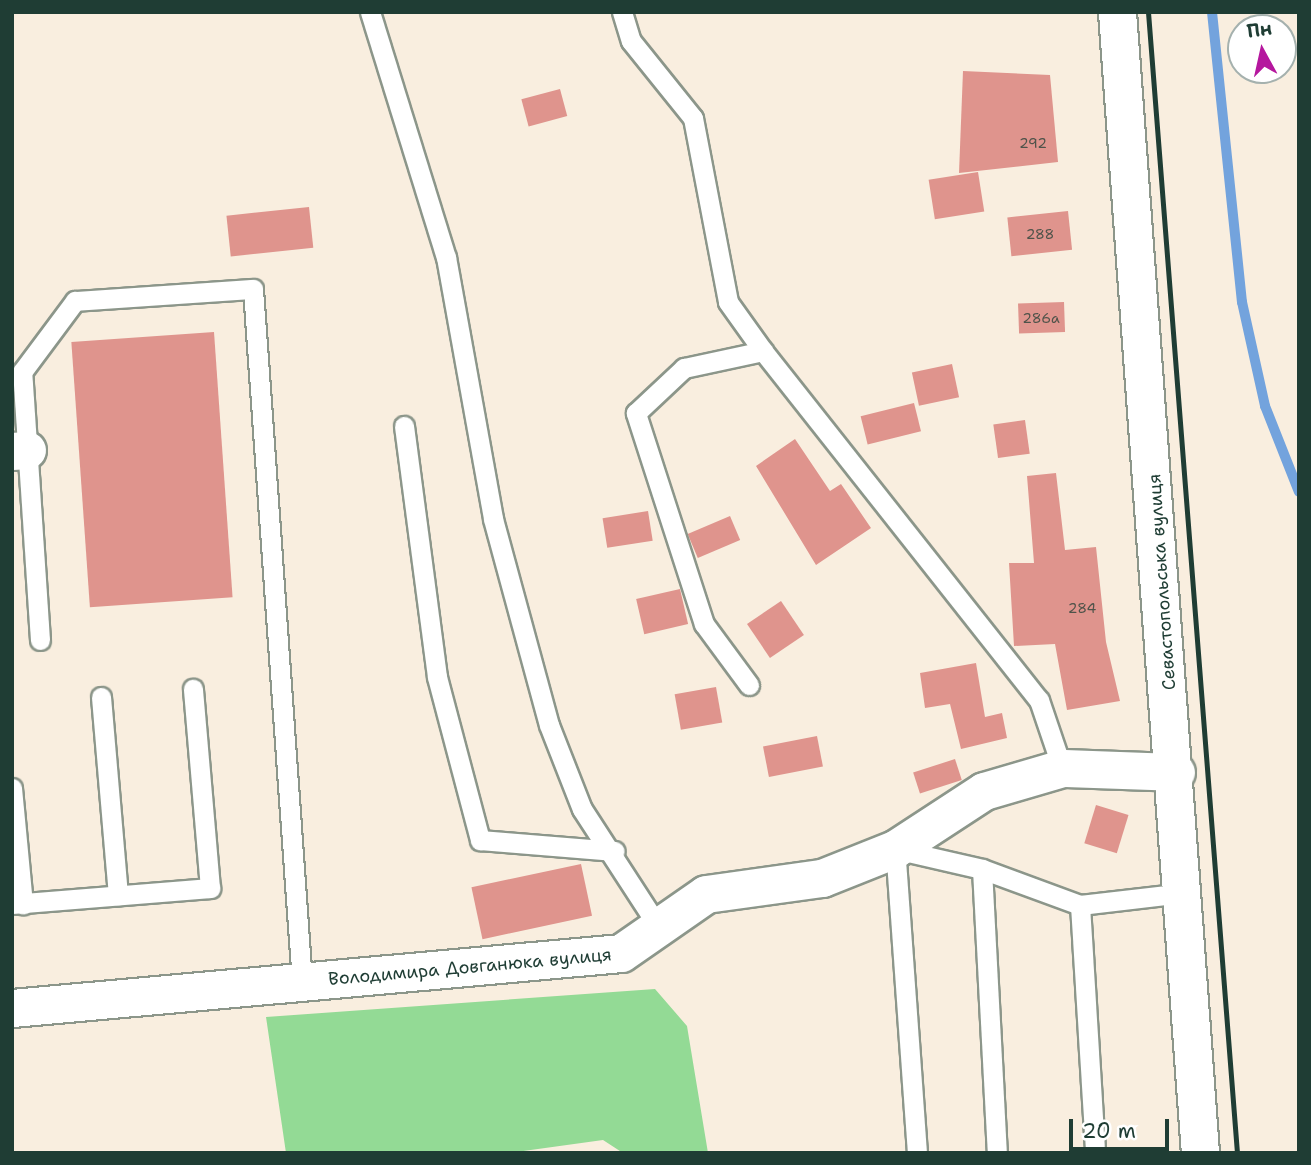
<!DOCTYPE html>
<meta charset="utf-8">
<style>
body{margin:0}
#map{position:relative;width:1311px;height:1165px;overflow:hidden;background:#f9eedf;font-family:"Shantell Sans",sans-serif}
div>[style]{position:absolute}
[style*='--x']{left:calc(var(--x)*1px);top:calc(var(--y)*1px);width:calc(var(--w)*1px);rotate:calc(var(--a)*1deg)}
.green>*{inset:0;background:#93da95}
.stream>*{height:10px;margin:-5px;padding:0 5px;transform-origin:5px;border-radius:5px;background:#73a3dd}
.building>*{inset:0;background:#df948d;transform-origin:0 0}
.roads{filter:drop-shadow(2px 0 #8c968a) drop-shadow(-2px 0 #8c968a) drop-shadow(0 2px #8c968a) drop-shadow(0 -2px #8c968a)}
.service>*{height:19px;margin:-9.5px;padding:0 9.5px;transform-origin:9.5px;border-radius:9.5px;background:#fff}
.minor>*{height:37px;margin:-18.5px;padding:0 18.5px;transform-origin:18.5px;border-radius:18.5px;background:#fff}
.rail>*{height:5px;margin:-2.5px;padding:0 2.5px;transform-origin:2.5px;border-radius:2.5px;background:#1f3d34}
span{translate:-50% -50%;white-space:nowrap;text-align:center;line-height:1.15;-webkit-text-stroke:6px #fff;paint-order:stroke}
.number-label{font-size:14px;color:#4f534a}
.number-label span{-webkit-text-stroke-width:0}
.street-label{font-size:18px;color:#1f3d34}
.frame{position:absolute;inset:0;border:14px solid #1f3d34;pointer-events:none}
.north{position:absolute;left:1227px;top:14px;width:70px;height:70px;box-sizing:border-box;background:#fff;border:2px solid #a5b1ae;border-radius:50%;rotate:352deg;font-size:19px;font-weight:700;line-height:28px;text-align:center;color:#1f3d34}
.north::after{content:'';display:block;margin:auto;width:24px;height:32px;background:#b5179e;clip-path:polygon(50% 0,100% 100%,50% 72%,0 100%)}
.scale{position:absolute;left:1069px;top:1119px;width:100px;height:32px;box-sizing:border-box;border:4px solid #1f3d34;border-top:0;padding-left:9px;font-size:21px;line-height:24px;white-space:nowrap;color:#1f3d34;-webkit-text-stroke:5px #fff;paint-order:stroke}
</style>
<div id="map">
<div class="green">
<div style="clip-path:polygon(655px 989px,687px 1026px,708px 1153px,623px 1153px,603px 1140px,509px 1153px,286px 1153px,266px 1017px)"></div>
</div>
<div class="stream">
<div style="--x:1212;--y:12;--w:292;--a:84.1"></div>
<div style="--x:1242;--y:302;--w:107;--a:77.5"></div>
<div style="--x:1265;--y:406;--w:92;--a:68.4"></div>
</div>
<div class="building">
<div style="clip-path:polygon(963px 71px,1050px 75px,1058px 162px,959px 173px)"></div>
<div style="left:560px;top:89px;width:28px;height:40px;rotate:75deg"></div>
<div style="left:978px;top:172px;width:40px;height:50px;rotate:81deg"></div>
<div style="left:309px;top:207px;width:41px;height:83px;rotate:84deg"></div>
<div style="left:1068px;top:211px;width:39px;height:61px;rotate:84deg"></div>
<div style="left:1064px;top:302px;width:30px;height:46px;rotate:88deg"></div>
<div style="left:214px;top:332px;width:266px;height:143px;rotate:86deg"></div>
<div style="left:952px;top:364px;width:34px;height:41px;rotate:78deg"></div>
<div style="left:914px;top:403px;width:29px;height:55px;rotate:76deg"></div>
<div style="left:1025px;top:420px;width:34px;height:32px;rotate:82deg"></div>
<div style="clip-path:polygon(795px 439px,830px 491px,841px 484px,871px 528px,816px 565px,756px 466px)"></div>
<div style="clip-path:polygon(1056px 473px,1065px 550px,1096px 547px,1106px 642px,1120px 701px,1067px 710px,1055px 644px,1014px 646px,1009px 563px,1034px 563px,1027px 476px)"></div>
<div style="left:648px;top:511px;width:30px;height:46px;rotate:81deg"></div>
<div style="left:730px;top:516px;width:26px;height:46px;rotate:67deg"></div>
<div style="left:680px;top:589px;width:36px;height:45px;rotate:77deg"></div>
<div style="left:781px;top:601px;width:41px;height:41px;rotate:56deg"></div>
<div style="clip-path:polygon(976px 663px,985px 717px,1002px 713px,1007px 738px,961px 749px,950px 704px,925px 708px,920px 673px)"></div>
<div style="left:716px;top:687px;width:36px;height:42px;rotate:80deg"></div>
<div style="left:817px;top:736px;width:31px;height:55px;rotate:79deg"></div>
<div style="left:955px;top:759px;width:22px;height:44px;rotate:72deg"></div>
<div style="left:1096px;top:805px;width:34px;height:40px;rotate:17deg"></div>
<div style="left:581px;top:864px;width:53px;height:112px;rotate:78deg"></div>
</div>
<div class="roads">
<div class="service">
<div style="--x:370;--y:12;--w:257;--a:72.8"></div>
<div style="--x:446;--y:257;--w:266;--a:79.8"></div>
<div style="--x:493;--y:519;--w:213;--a:74.8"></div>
<div style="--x:549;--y:725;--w:90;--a:68.6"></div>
<div style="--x:582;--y:809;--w:136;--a:57"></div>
<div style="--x:622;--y:12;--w:30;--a:73"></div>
<div style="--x:631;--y:41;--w:99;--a:51.2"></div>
<div style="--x:693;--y:118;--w:187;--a:79.2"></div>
<div style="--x:728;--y:302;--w:60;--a:54.5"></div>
<div style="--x:404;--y:426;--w:253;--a:82.5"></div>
<div style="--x:437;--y:677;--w:169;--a:75.2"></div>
<div style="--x:480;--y:840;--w:135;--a:4.7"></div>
<div style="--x:40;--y:640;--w:269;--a:-93.8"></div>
<div style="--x:22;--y:372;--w:89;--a:-53.3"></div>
<div style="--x:75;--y:301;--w:178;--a:-3.9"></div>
<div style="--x:253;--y:289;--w:695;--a:85.96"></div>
<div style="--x:749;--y:685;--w:76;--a:-126.4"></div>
<div style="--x:704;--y:624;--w:222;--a:-107.9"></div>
<div style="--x:636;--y:413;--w:66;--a:-43.2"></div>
<div style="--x:684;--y:368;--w:81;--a:-12.1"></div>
<div style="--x:763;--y:351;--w:445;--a:51.7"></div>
<div style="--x:1039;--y:700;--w:72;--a:71.3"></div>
<div style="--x:101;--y:697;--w:199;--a:85.1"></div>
<div style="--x:12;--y:788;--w:117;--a:84.6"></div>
<div style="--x:982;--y:869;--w:284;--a:87"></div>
<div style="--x:12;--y:904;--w:199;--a:-4.6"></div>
<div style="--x:210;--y:888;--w:200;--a:-94.9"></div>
<div style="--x:1080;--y:905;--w:248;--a:86.5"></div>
<div style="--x:917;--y:1153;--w:305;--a:-94.1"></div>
<div style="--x:895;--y:849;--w:89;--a:12.9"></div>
<div style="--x:982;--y:869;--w:104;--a:20.2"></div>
<div style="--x:1080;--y:905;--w:105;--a:-6.6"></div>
</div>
<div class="minor">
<div style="--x:1117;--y:12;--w:1144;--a:85.84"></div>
<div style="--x:12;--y:451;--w:15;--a:-4"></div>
<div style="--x:12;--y:1008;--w:611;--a:-5.16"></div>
<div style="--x:621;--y:953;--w:103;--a:-34.8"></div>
<div style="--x:706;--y:894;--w:117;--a:-7.9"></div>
<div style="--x:822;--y:878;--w:79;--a:-21.7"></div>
<div style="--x:895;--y:849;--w:106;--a:-33.1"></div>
<div style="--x:984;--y:791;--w:81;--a:-16.4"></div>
<div style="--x:1062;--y:768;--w:114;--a:2"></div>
</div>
</div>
<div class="rail">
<div style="--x:1148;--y:12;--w:1144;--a:85.54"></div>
</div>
<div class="number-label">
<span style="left:1033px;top:143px">292</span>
<span style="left:1040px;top:234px">288</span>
<span style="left:1041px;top:318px">286а</span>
<span style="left:1082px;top:608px">284</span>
</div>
<div class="street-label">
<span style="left:1162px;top:582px;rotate:-94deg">Севастопольська вулиця</span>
<span style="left:470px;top:967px;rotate:-5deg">Володимира Довганюка вулиця</span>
</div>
<div class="frame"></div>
<div class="north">Пн</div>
<div class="scale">20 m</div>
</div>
